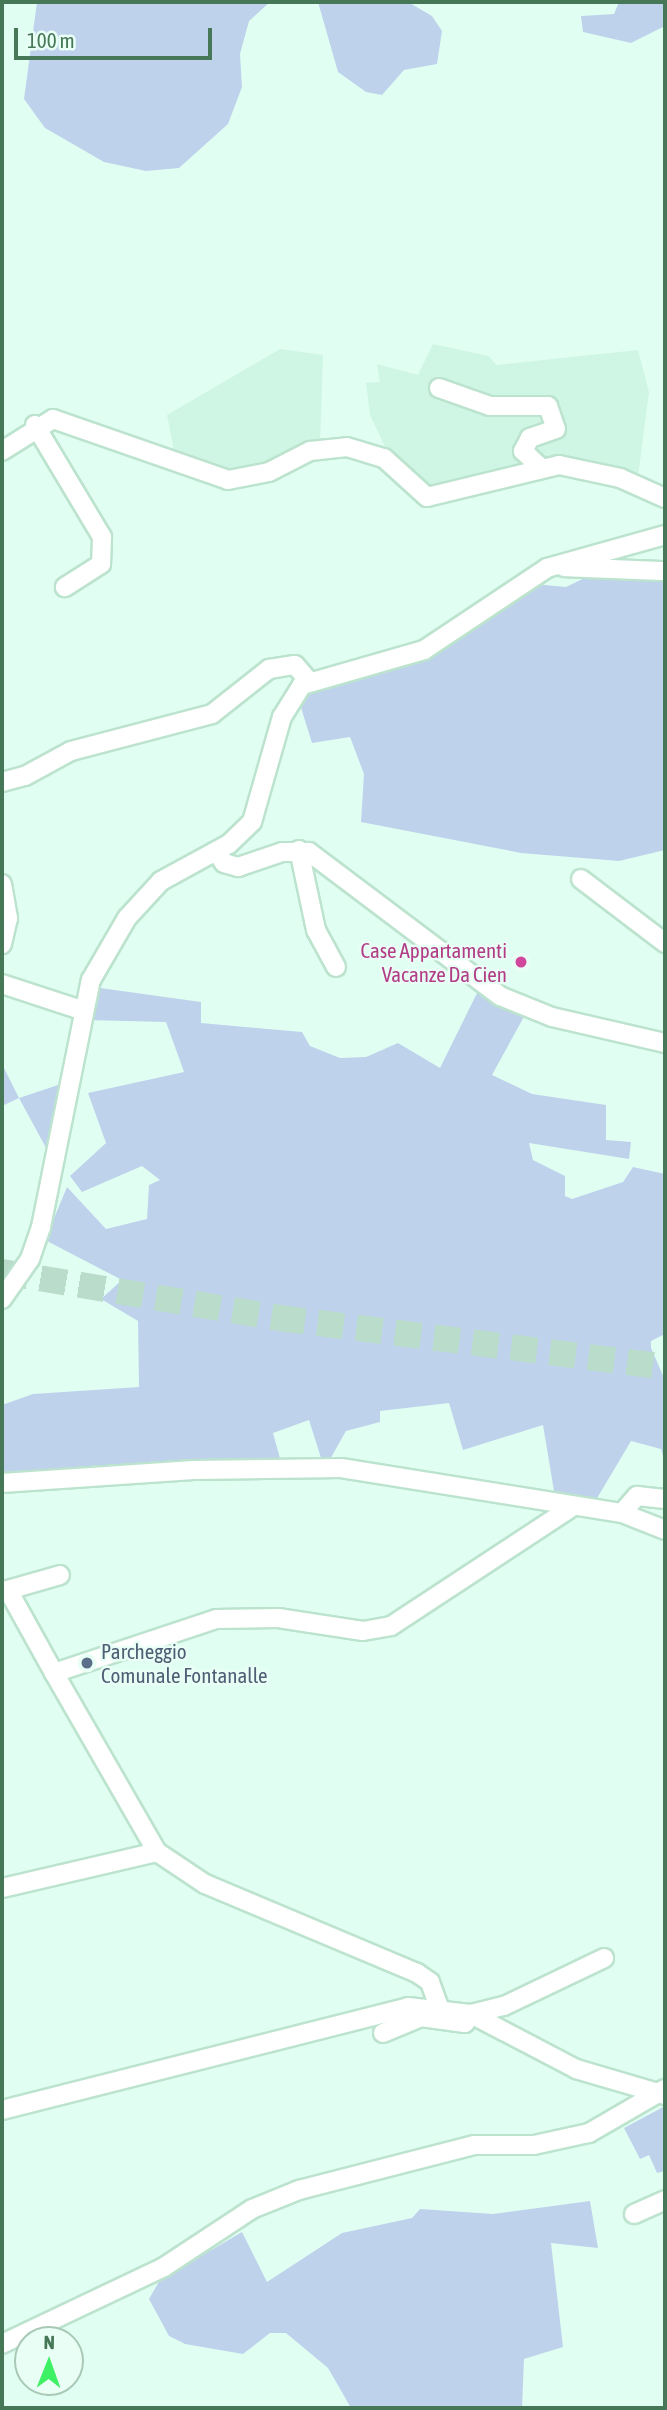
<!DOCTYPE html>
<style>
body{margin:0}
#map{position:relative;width:667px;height:2410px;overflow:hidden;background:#e1fef2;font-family:"Asap Condensed",sans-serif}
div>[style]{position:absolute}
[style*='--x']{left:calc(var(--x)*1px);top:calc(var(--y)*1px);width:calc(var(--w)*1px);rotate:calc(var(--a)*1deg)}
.residential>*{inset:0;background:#cff6e4}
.green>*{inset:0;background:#bfd2ec}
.highway-tunnel>*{height:26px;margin-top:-13px;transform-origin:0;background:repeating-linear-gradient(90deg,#badccb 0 26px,transparent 0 39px)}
.roads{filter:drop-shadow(2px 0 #bce3ce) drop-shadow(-2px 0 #bce3ce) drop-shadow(0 2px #bce3ce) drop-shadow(0 -2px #bce3ce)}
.minor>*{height:18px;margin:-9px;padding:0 9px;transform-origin:9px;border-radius:9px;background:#fff}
.dots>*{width:19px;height:19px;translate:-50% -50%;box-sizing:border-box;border:4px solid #e9fff6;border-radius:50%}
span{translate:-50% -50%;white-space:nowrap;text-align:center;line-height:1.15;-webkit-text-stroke:5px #e9fff6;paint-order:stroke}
.hotel-label{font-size:21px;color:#b23c85}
.right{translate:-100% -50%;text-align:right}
.service-label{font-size:21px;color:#4e5e75}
.left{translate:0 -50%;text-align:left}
.frame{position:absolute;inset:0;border:4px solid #467757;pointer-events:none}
.north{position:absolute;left:14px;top:2326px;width:70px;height:70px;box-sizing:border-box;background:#e9fff6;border:2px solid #a8c9b6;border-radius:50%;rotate:1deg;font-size:19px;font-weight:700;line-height:28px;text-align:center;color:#467757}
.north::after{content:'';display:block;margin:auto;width:24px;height:32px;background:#3ef064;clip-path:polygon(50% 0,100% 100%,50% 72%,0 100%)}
.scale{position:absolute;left:14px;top:28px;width:198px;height:32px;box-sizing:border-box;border:4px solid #467757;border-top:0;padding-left:9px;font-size:21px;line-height:24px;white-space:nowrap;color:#467757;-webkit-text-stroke:5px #e9fff6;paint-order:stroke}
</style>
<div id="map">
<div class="residential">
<div style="clip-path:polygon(433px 344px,489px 356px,496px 365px,638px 350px,649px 392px,638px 477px,545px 461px,435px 490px,423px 486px,386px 449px,370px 415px,366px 383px,380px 382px,377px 364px,418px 375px)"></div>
<div style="clip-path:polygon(280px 349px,323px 355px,320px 445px,229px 473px,175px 456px,167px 415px)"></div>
</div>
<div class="green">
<div style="clip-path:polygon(37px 2px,270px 2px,249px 21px,240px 54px,242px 87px,228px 124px,179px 168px,146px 171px,104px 162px,45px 128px,24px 99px)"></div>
<div style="clip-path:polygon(318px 2px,408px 2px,432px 16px,442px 31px,437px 64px,404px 70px,382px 95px,366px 92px,338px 72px)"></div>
<div style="clip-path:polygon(619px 2px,665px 2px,665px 26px,631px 43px,583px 32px,581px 16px,614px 14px)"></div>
<div style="clip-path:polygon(595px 573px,665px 577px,665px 850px,619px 861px,521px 853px,361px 822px,364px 774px,350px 737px,312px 743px,298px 698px,308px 689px,439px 651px,533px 584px,566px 587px)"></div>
<div style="clip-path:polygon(93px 987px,201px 1002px,201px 1023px,302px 1032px,310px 1046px,340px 1058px,366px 1057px,398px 1043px,440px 1068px,479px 989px,526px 1013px,492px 1075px,532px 1094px,606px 1105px,606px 1140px,631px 1142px,629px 1159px,529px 1143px,533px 1160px,565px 1176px,565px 1196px,572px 1199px,623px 1182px,633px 1167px,665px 1174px,665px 1334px,651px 1341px,651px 1348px,665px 1380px,665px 1463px,661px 1449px,631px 1441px,596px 1500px,554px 1491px,543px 1425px,463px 1450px,449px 1403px,380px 1411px,380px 1422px,346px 1431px,329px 1461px,322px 1461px,309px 1420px,273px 1433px,281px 1462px,2px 1476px,2px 1405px,33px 1394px,139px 1387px,138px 1321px,101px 1299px,122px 1280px,45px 1240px,67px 1187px,106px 1229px,147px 1219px,149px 1185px,160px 1180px,142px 1166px,82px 1192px,70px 1176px,106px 1143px,88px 1093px,184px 1072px,166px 1022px,86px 1020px)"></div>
<div style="clip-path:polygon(2px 1064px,19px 1098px,64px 1083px,51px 1157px,19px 1098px,2px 1106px)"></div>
<div style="clip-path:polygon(665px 2106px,665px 2171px,657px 2173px,649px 2155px,640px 2159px,624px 2128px)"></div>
<div style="clip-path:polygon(590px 2201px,598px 2248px,551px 2243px,563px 2347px,524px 2359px,522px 2408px,351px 2408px,328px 2368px,286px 2333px,270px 2333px,243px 2354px,185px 2344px,169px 2336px,149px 2299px,160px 2280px,242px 2232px,267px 2282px,342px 2233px,412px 2218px,420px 2209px,493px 2214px)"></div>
</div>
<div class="highway-tunnel">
<div style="--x:2;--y:1272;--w:281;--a:9.4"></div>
<div style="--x:279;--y:1318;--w:389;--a:7.2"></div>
</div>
<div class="roads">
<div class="minor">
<div style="--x:439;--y:388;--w:54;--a:19.4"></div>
<div style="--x:490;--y:406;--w:58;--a:0"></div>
<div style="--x:548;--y:406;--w:24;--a:71"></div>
<div style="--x:556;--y:429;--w:28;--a:161"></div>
<div style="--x:530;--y:438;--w:15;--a:118"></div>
<div style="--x:523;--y:451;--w:22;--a:43"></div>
<div style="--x:35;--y:425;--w:131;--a:59.1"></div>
<div style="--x:102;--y:537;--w:27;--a:92"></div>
<div style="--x:101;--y:564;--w:43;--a:147.4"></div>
<div style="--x:2;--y:451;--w:60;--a:-32.1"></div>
<div style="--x:53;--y:419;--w:185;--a:19.2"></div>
<div style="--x:228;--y:480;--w:42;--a:-11"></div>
<div style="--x:269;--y:472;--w:46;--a:-27.1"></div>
<div style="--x:310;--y:451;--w:37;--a:-6"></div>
<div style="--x:347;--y:447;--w:39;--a:17"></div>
<div style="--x:384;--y:458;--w:58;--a:42.2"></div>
<div style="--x:427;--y:497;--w:136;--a:-13.6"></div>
<div style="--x:559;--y:465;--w:62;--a:12"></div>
<div style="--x:620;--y:478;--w:49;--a:24"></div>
<div style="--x:564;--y:567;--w:101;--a:2.3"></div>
<div style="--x:2;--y:782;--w:24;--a:-15"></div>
<div style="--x:25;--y:776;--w:52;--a:-28.5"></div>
<div style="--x:71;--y:751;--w:146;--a:-14.7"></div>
<div style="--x:212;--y:714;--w:73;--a:-38.3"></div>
<div style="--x:269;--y:669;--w:26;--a:-9"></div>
<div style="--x:295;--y:665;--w:20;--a:49"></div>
<div style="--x:299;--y:850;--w:82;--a:78"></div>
<div style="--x:316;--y:930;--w:42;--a:61.6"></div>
<div style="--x:216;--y:851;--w:14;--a:56"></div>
<div style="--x:224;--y:863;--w:15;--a:16"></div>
<div style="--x:238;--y:867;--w:46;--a:-18.8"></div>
<div style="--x:282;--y:852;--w:27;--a:0"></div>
<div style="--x:309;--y:852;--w:239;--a:37"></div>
<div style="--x:500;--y:996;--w:56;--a:22"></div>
<div style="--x:552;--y:1017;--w:116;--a:13"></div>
<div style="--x:581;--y:879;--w:106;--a:37.3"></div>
<div style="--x:2;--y:884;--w:35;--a:80"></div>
<div style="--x:8;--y:918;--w:27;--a:103"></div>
<div style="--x:2;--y:984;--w:83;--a:18.2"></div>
<div style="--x:2;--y:1299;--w:49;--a:-55"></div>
<div style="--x:30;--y:1259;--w:34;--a:-71"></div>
<div style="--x:41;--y:1227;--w:252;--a:-78.6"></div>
<div style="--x:91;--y:980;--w:72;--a:-59.9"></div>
<div style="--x:127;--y:918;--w:50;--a:-47.4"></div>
<div style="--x:161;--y:881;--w:77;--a:-28.6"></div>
<div style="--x:229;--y:844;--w:32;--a:-44"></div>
<div style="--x:252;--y:822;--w:109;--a:-74.1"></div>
<div style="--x:282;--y:717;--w:38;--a:-58"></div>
<div style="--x:302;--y:685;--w:127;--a:-16"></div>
<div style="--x:424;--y:650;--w:148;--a:-33.7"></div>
<div style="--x:547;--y:568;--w:123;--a:-15.6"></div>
<div style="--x:2;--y:1483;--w:192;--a:-3.9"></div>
<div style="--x:194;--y:1470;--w:147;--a:-0.8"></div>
<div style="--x:341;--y:1468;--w:285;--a:9.1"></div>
<div style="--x:622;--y:1513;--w:46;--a:21.6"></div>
<div style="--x:622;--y:1513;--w:23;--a:-49"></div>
<div style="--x:637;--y:1496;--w:28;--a:6"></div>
<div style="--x:54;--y:1673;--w:95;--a:-119"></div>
<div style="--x:8;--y:1590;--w:54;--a:-16.1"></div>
<div style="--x:2;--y:1888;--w:159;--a:-13.1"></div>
<div style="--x:439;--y:2007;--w:27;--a:-110"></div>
<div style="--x:430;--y:1982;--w:16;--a:-145"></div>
<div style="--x:417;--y:1973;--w:230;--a:-157.2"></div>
<div style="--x:205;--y:1884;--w:58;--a:-146.3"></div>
<div style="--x:157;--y:1852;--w:207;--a:-119.9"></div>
<div style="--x:54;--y:1673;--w:171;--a:-18.4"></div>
<div style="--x:216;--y:1619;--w:62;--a:-0.9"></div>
<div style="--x:278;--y:1618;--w:86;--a:8.7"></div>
<div style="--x:363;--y:1631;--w:28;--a:-10"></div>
<div style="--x:391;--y:1626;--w:219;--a:-33.3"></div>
<div style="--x:383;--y:2033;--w:41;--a:-22.8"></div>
<div style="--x:421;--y:2017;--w:44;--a:7.8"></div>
<div style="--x:465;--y:2023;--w:11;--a:-56"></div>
<div style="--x:471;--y:2014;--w:34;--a:-14"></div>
<div style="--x:504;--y:2006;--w:111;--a:-25.6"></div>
<div style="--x:2;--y:2110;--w:419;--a:-14.2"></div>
<div style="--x:408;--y:2007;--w:63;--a:6.3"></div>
<div style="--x:471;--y:2014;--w:119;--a:27.6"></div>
<div style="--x:576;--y:2069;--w:93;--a:16.3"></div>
<div style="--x:634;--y:2214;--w:34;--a:-24"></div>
<div style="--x:2;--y:2344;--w:179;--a:-25.4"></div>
<div style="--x:164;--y:2267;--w:105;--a:-33.4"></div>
<div style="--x:252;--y:2209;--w:51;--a:-22"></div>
<div style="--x:299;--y:2190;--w:181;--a:-14.4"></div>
<div style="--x:474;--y:2145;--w:60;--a:0"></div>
<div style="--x:534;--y:2145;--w:56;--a:-12.3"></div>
<div style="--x:589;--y:2133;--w:88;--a:-30.1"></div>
</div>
</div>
<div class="dots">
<div style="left:521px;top:962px;background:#d1479c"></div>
<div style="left:87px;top:1663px;background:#5c6f8a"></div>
</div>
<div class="hotel-label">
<span class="right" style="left:507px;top:962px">Case Appartamenti<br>Vacanze Da Cien</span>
</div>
<div class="service-label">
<span class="left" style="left:101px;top:1663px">Parcheggio<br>Comunale Fontanalle</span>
</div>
<div class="frame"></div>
<div class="north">N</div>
<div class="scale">100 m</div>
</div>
